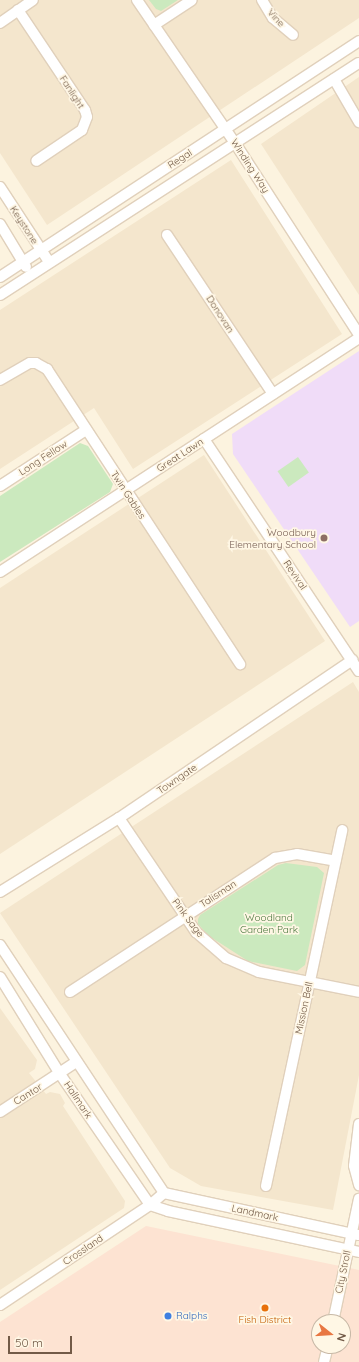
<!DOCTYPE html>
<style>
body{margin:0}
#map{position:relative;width:359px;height:1362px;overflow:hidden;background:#fcf3df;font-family:Quicksand,sans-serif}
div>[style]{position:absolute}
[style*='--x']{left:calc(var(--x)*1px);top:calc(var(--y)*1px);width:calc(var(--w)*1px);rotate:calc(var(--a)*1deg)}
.residential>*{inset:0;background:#f4e6cd}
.commercial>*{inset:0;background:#fde3d2}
.education>*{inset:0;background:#f0dcf8}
.green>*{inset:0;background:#cbe9be;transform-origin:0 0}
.roads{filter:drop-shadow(1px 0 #e0d0bb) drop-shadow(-1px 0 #e0d0bb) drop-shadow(0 1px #e0d0bb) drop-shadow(0 -1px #e0d0bb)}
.minor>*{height:10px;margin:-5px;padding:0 5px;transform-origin:5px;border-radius:5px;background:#fff}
.dots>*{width:11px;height:11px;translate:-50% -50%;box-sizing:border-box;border:2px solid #fff7e5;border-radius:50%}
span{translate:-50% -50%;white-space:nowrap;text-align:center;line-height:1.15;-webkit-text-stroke:3.5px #fff7e5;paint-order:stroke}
.street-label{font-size:10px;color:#725a47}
.education-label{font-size:10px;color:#785e54}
.right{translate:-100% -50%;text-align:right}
.park-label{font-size:10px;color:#4b783f}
.shop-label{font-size:10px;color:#366cbe}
.left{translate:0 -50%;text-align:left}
.food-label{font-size:10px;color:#c56008}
.north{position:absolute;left:311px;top:1314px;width:40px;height:40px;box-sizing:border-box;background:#fff7e5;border:1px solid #c7b8a6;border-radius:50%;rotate:107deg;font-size:11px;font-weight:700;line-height:16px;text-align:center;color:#725a47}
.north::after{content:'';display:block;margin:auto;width:14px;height:18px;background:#e87742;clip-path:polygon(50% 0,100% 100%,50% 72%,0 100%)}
.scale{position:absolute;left:8px;top:1336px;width:64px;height:18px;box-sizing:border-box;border:2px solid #725a47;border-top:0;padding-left:5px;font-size:12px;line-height:14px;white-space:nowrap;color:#725a47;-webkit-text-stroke:3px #fff7e5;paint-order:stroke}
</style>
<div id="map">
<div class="residential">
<div style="clip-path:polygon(0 0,359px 0,359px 18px,47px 225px,0 153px)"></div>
<div style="clip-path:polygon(359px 77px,359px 295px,261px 144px)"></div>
<div style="clip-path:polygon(231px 160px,342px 334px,133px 469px,94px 408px,0 469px,0 310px)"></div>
<div style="clip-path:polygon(204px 455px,325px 641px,0 854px,0 588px)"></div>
<div style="clip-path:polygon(353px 682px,359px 692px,359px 1075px,333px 1210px,201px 1186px,170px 1168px,0 913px)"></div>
<div style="clip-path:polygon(0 1008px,37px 1060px,35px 1069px,29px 1073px,46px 1094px,50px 1092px,60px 1094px,65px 1103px,63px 1106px,125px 1201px,124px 1208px,0 1290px)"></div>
</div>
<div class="commercial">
<div style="clip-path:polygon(evenodd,146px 1226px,359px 1270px,359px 1362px,0 1362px,0 1322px,146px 1226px,319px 1322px,343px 1322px,343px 1346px,319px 1346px,319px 1322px)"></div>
</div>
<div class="education">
<div style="clip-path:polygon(359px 351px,359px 621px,350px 627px,233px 454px,232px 434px)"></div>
</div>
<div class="green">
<div style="clip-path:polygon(149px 0,178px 0,161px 11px,156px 9px)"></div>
<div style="clip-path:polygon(80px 443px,88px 446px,113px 484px,110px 492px,0 562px,0 496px)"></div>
<div style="left:298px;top:457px;width:19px;height:25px;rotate:55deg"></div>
<div style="clip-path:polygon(286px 863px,317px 867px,324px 873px,305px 965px,297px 971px,248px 961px,209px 936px,198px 924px,198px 919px,200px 915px,278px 865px)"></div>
</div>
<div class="roads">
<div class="minor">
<div style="--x:137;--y:0;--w:173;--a:55.6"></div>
<div style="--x:235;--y:143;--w:229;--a:57.1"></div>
<div style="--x:262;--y:0;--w:21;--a:59"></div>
<div style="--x:273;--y:18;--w:26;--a:40"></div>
<div style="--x:18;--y:10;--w:120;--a:56.2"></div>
<div style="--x:85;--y:110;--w:7;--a:74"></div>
<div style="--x:87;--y:117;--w:14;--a:111"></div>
<div style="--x:82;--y:130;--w:55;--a:146"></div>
<div style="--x:0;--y:23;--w:40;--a:-34.9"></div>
<div style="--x:154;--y:25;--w:45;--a:-33.3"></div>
<div style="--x:334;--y:79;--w:50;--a:59.8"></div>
<div style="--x:0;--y:187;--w:90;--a:56.8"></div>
<div style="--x:0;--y:224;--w:50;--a:58.8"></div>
<div style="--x:167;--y:235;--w:191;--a:56.3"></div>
<div style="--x:0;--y:277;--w:430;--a:-33.3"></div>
<div style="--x:0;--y:295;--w:427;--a:-32.9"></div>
<div style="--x:0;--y:380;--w:34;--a:-30"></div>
<div style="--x:30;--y:363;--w:6;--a:0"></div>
<div style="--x:36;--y:363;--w:13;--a:29"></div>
<div style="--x:47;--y:369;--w:353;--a:56.8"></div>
<div style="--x:204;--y:439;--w:279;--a:56.3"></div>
<div style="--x:0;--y:486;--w:103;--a:-33.1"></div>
<div style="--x:0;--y:572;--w:429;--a:-33.1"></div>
<div style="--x:119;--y:818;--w:138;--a:56"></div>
<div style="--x:196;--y:932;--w:40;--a:41"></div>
<div style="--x:226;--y:958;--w:36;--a:23"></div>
<div style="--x:259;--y:972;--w:102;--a:11.3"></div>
<div style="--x:0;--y:892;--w:140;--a:-31.9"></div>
<div style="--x:119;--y:818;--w:282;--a:-34.1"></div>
<div style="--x:0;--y:945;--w:297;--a:56.5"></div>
<div style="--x:164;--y:1193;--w:199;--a:12.2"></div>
<div style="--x:0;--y:977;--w:114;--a:58.3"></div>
<div style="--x:60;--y:1074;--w:159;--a:55.5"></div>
<div style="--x:150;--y:1205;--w:19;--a:18"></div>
<div style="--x:168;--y:1211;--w:195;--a:12.1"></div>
<div style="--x:70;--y:992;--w:245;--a:-33.2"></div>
<div style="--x:275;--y:858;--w:22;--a:-10"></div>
<div style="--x:297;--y:854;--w:39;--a:10"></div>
<div style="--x:0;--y:1112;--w:91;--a:-33.3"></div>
<div style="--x:359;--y:1124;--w:42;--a:96.8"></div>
<div style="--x:354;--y:1166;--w:20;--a:75"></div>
<div style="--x:266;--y:1186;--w:364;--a:-77.9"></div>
<div style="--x:0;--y:1305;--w:180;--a:-33.7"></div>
<div style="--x:150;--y:1205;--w:18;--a:-41"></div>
<div style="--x:333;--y:1322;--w:126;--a:-78.1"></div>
<div style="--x:324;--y:1362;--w:16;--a:-76"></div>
</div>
</div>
<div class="dots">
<div style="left:324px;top:538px;background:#8d6e63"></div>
<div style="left:265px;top:1308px;background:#e8710a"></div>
<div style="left:168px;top:1316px;background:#3f7fe0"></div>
</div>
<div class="street-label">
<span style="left:276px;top:18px;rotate:47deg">Vine</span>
<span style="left:72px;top:92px;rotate:57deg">Fanlight</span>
<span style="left:180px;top:159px;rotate:-33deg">Regal</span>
<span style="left:250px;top:166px;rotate:57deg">Winding Way</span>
<span style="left:24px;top:225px;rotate:57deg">Keystone</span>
<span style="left:220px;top:314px;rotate:57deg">Donovan</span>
<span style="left:180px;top:455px;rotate:-33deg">Great Lawn</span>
<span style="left:43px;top:458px;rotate:-33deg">Long Fellow</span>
<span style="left:128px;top:495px;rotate:57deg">Twin Gables</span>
<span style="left:295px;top:575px;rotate:56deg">Revival</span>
<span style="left:177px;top:779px;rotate:-34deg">Towngate</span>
<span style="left:218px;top:894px;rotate:-33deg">Talisman</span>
<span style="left:188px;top:918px;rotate:53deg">Pink Sage</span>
<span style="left:304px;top:1008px;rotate:-78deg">Mission Bell</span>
<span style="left:28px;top:1094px;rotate:-32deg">Cantor</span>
<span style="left:78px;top:1100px;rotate:56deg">Hallmark</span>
<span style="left:255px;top:1213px;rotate:12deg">Landmark</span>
<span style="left:83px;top:1250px;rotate:-34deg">Crossland</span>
<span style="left:343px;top:1272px;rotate:-78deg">City Stroll</span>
</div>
<div class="education-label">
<span class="right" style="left:316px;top:538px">Woodbury<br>Elementary School</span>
</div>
<div class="park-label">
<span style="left:269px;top:923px">Woodland<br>Garden Park</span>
</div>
<div class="shop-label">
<span class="left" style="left:176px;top:1316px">Ralphs</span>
</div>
<div class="food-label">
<span style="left:265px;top:1320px">Fish District</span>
</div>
<div class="north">N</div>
<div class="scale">50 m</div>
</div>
